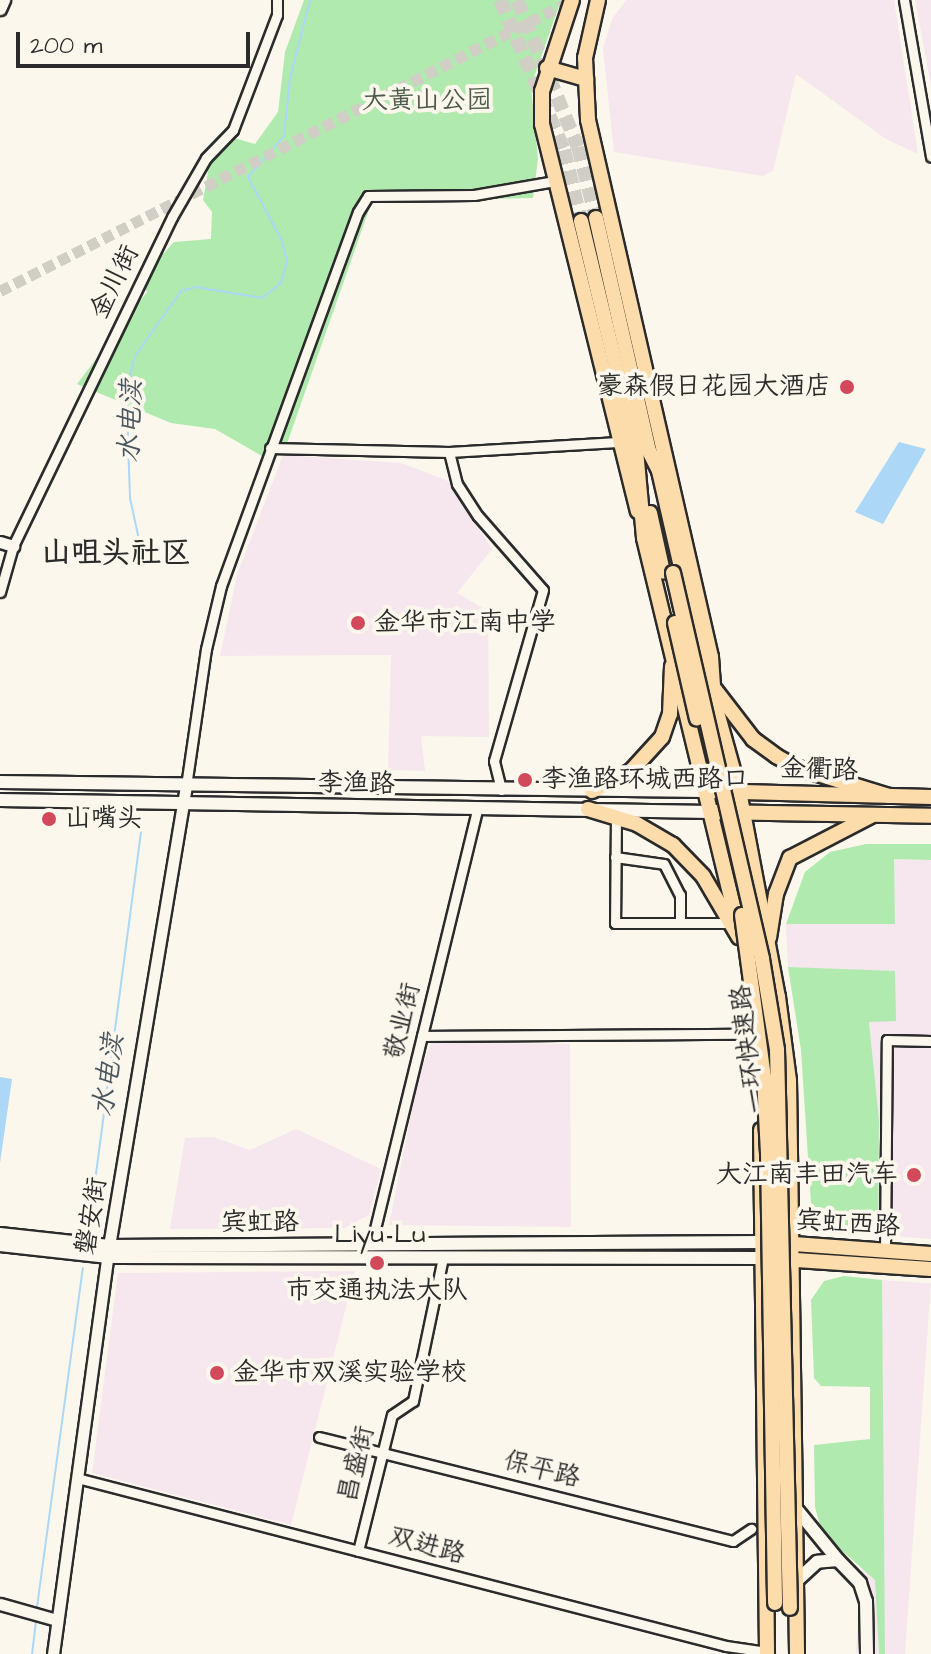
<!DOCTYPE html>
<meta charset="utf-8">
<style>
body{margin:0}
#map{position:relative;width:931px;height:1654px;overflow:hidden;background:#fbf7ec;font-family:"Architects Daughter","LXGW WenKai TC",sans-serif}
div>[style]{position:absolute}
[style*='--x']{left:calc(var(--x)*1px);top:calc(var(--y)*1px);width:calc(var(--w)*1px);rotate:calc(var(--a)*1deg)}
.built>*{inset:0;background:#f5e7ed;transform-origin:0 0}
.green>*{inset:0;background:#b0eaaf}
.water>*{inset:0;background:#acd7f7}
.stream>*{height:2px;margin:-1px;padding:0 1px;transform-origin:1px;border-radius:1px;background:#acd7f7}
.tertiary-tunnel>*{height:11px;margin-top:-5.5px;transform-origin:0;background:repeating-linear-gradient(90deg,#d1cec5 0 11px,transparent 0 16.5px)}
.trunk-tunnel>*{height:14px;margin-top:-7px;transform-origin:0;background:repeating-linear-gradient(90deg,#d1cec5 0 14px,transparent 0 21px)}
.roads{filter:drop-shadow(2px 0 #2b2b2b) drop-shadow(-2px 0 #2b2b2b) drop-shadow(0 2px #2b2b2b) drop-shadow(0 -2px #2b2b2b)}
.minor>*{height:9px;margin:-4.5px;padding:0 4.5px;transform-origin:4.5px;border-radius:4.5px;background:#fbf7ec}
.tertiary>*{height:11px;margin:-5.5px;padding:0 5.5px;transform-origin:5.5px;border-radius:5.5px;background:#fbf7ec}
.secondary>*{height:12px;margin:-6px;padding:0 6px;transform-origin:6px;border-radius:6px;background:#fbf7ec}
.primary>*{height:14px;margin:-7px;padding:0 7px;transform-origin:7px;border-radius:7px;background:#fddcac}
.trunk>*{height:14px;margin:-7px;padding:0 7px;transform-origin:7px;border-radius:7px;background:#fddcac}
.bridges{filter:drop-shadow(2px 0 #2b2b2b) drop-shadow(-2px 0 #2b2b2b) drop-shadow(0 2px #2b2b2b) drop-shadow(0 -2px #2b2b2b)}
.trunk-bridge>*{height:14px;margin:-7px;padding:0 7px;transform-origin:7px;border-radius:7px;background:#fddcac}
.dots>*{width:22px;height:22px;translate:-50% -50%;box-sizing:border-box;border:4px solid #fbf7ec;border-radius:50%}
span{translate:-50% -50%;white-space:nowrap;text-align:center;line-height:1.15;-webkit-text-stroke:8px #fbf7ec;paint-order:stroke}
.park-label{font-size:26px;color:#4c5b4c}
.street-label{font-size:26px;color:#2b2b2b}
.poi-label{font-size:26px;color:#2b2b2b}
.right{translate:-100% -50%;text-align:right}
.left{translate:0 -50%;text-align:left}
.water-label{font-size:28px;color:#4b565e;font-style:italic}
.quarter-label{font-size:30px;color:#2b2b2b;font-weight:700}
.scale{position:absolute;left:16px;top:32px;width:234px;height:36px;box-sizing:border-box;border:4px solid #2b2b2b;border-top:0;padding-left:10px;font-size:24px;line-height:28px;white-space:nowrap;color:#2b2b2b;-webkit-text-stroke:6px #fbf7ec;paint-order:stroke}
</style>
<div id="map">
<div class="built">
<div style="clip-path:polygon(626px 0,894px 0,918px 154px,886px 139px,796px 74px,773px 171px,763px 176px,614px 152px,603px 49px,612px 19px)"></div>
<div style="clip-path:polygon(915px 0,931px 0,931px 86px)"></div>
<div style="clip-path:polygon(283px 455px,401px 463px,448px 481px,492px 549px,457px 593px,488px 611px,489px 737px,421px 736px,425px 771px,388px 770px,391px 655px,220px 656px,237px 575px)"></div>
<div style="clip-path:polygon(894px 859px,931px 860px,931px 1239px,878px 1235px,879px 1120px,869px 1022px,895px 972px,788px 967px,786px 924px,894px 924px)"></div>
<div style="clip-path:polygon(431px 1043px,570px 1044px,571px 1227px,389px 1225px,419px 1075px)"></div>
<div style="clip-path:polygon(296px 1129px,381px 1169px,369px 1215px,344px 1228px,170px 1229px,185px 1138px,213px 1137px,250px 1150px)"></div>
<div style="clip-path:polygon(355px 1271px,291px 1525px,92px 1473px,118px 1273px)"></div>
<div style="left:882px;top:1280px;width:49px;height:374px;rotate:4deg"></div>
</div>
<div class="green">
<div style="clip-path:polygon(304px 0,561px 0,531px 86px,538px 159px,533px 198px,372px 201px,283px 455px,262px 456px,215px 429px,171px 423px,77px 384px,147px 292px,139px 281px,174px 242px,211px 239px,212px 212px,203px 200px,210px 160px,234px 138px,255px 144px,278px 112px,285px 52px)"></div>
<div style="clip-path:polygon(866px 844px,931px 844px,931px 860px,894px 859px,895px 924px,786px 924px,805px 872px,830px 852px)"></div>
<div style="clip-path:polygon(788px 967px,895px 971px,896px 1021px,869px 1022px,879px 1120px,878px 1235px,820px 1231px,811px 1204px,801px 1050px)"></div>
<div style="clip-path:polygon(844px 1276px,882px 1280px,885px 1654px,879px 1654px,875px 1580px,822px 1533px,815px 1507px,814px 1445px,870px 1439px,870px 1387px,821px 1386px,814px 1378px,811px 1300px,824px 1281px)"></div>
</div>
<div class="water">
<div style="clip-path:polygon(899px 442px,926px 449px,883px 524px,855px 512px)"></div>
<div style="clip-path:polygon(0 1077px,12px 1079px,0 1163px)"></div>
</div>
<div class="stream">
<div style="--x:141;--y:549;--w:52;--a:-102.2"></div>
<div style="--x:130;--y:498;--w:57;--a:-92"></div>
<div style="--x:128;--y:441;--w:54;--a:-91.1"></div>
<div style="--x:127;--y:387;--w:32;--a:-76"></div>
<div style="--x:135;--y:356;--w:80;--a:-54.7"></div>
<div style="--x:181;--y:291;--w:16;--a:-15"></div>
<div style="--x:196;--y:287;--w:67;--a:9.5"></div>
<div style="--x:262;--y:298;--w:24;--a:-38"></div>
<div style="--x:281;--y:283;--w:23;--a:-75"></div>
<div style="--x:287;--y:261;--w:23;--a:-105"></div>
<div style="--x:281;--y:239;--w:70;--a:-118"></div>
<div style="--x:248;--y:177;--w:55;--a:-48.7"></div>
<div style="--x:284;--y:136;--w:58;--a:-84.1"></div>
<div style="--x:290;--y:78;--w:81;--a:-75.6"></div>
<div style="--x:89;--y:1227;--w:403;--a:-82.5"></div>
<div style="--x:37;--y:1607;--w:342;--a:-82.3"></div>
<div style="--x:32;--y:1654;--w:33;--a:-83"></div>
</div>
<div class="tertiary-tunnel">
<div style="--x:0;--y:291;--w:643;--a:-26.92"></div>
</div>
<div class="trunk-tunnel">
<div style="--x:500;--y:0;--w:163;--a:66.9"></div>
<div style="--x:564;--y:150;--w:73;--a:76.5"></div>
<div style="--x:517;--y:0;--w:159;--a:67.5"></div>
<div style="--x:578;--y:147;--w:73;--a:75.8"></div>
</div>
<div class="roads">
<div class="minor">
<div style="--x:904;--y:0;--w:159;--a:80.2"></div>
<div style="--x:270;--y:448;--w:179;--a:1.3"></div>
<div style="--x:449;--y:452;--w:169;--a:-3.4"></div>
<div style="--x:449;--y:452;--w:33;--a:76"></div>
<div style="--x:457;--y:484;--w:38;--a:57"></div>
<div style="--x:478;--y:516;--w:98;--a:48.7"></div>
<div style="--x:543;--y:590;--w:178;--a:106"></div>
<div style="--x:494;--y:761;--w:30;--a:76"></div>
<div style="--x:0;--y:592;--w:48;--a:-74.2"></div>
<div style="--x:13;--y:546;--w:365;--a:-64.2"></div>
<div style="--x:172;--y:217;--w:68;--a:-60"></div>
<div style="--x:206;--y:158;--w:39;--a:-46"></div>
<div style="--x:233;--y:130;--w:123;--a:-69.1"></div>
<div style="--x:277;--y:15;--w:15;--a:-90"></div>
<div style="--x:186;--y:786;--w:138;--a:-81.7"></div>
<div style="--x:206;--y:649;--w:65;--a:-76.6"></div>
<div style="--x:221;--y:586;--w:398;--a:-69.9"></div>
<div style="--x:358;--y:212;--w:19;--a:-58"></div>
<div style="--x:368;--y:196;--w:106;--a:-0.5"></div>
<div style="--x:474;--y:195;--w:82;--a:-9.8"></div>
<div style="--x:616;--y:815;--w:108;--a:90.5"></div>
<div style="--x:615;--y:923;--w:116;--a:0"></div>
<div style="--x:615;--y:857;--w:49;--a:8.1"></div>
<div style="--x:664;--y:864;--w:35;--a:63"></div>
<div style="--x:680;--y:895;--w:28;--a:90"></div>
<div style="--x:422;--y:1036;--w:316;--a:-0.4"></div>
<div style="--x:371;--y:1245;--w:451;--a:-76.3"></div>
<div style="--x:885;--y:1251;--w:211;--a:-89.5"></div>
<div style="--x:887;--y:1040;--w:44;--a:1.3"></div>
<div style="--x:319;--y:1437;--w:427;--a:14.1"></div>
<div style="--x:733;--y:1541;--w:22;--a:-34"></div>
<div style="--x:77;--y:1478;--w:670;--a:14.51"></div>
<div style="--x:726;--y:1646;--w:41;--a:8.3"></div>
<div style="--x:358;--y:1551;--w:140;--a:-76"></div>
<div style="--x:392;--y:1415;--w:25;--a:-34"></div>
<div style="--x:413;--y:1401;--w:147;--a:-78.2"></div>
</div>
<div class="tertiary">
<div style="--x:0;--y:9;--w:10;--a:-66"></div>
<div style="--x:0;--y:542;--w:14;--a:17"></div>
<div style="--x:0;--y:1604;--w:59;--a:15.7"></div>
<div style="--x:53;--y:1654;--w:412;--a:-82.2"></div>
<div style="--x:109;--y:1246;--w:466;--a:-80.5"></div>
</div>
<div class="secondary">
<div style="--x:0;--y:782;--w:705;--a:0.73"></div>
<div style="--x:0;--y:800;--w:711;--a:0.97"></div>
<div style="--x:0;--y:1234;--w:110;--a:6.3"></div>
<div style="--x:109;--y:1246;--w:652;--a:-0.35"></div>
<div style="--x:0;--y:1245;--w:109;--a:6.3"></div>
<div style="--x:108;--y:1257;--w:653;--a:0.09"></div>
<div style="--x:798;--y:1511;--w:63;--a:50.8"></div>
<div style="--x:838;--y:1560;--w:21;--a:175"></div>
<div style="--x:817;--y:1562;--w:26;--a:137"></div>
<div style="--x:838;--y:1560;--w:32;--a:46"></div>
<div style="--x:860;--y:1583;--w:19;--a:72"></div>
<div style="--x:866;--y:1601;--w:53;--a:88.9"></div>
</div>
<div class="primary">
<div style="--x:572;--y:0;--w:96;--a:108.2"></div>
<div style="--x:542;--y:91;--w:33;--a:90"></div>
<div style="--x:542;--y:124;--w:399;--a:76.1"></div>
<div style="--x:598;--y:0;--w:59;--a:102.6"></div>
<div style="--x:585;--y:58;--w:62;--a:87.2"></div>
<div style="--x:588;--y:120;--w:551;--a:77.1"></div>
<div style="--x:711;--y:657;--w:30;--a:86"></div>
<div style="--x:713;--y:687;--w:66;--a:52.4"></div>
<div style="--x:753;--y:739;--w:29;--a:36"></div>
<div style="--x:776;--y:756;--w:25;--a:29"></div>
<div style="--x:798;--y:768;--w:95;--a:17.1"></div>
<div style="--x:547;--y:68;--w:41;--a:15.8"></div>
<div style="--x:592;--y:791;--w:44;--a:-27.1"></div>
<div style="--x:631;--y:771;--w:46;--a:-47.6"></div>
<div style="--x:662;--y:737;--w:24;--a:-71"></div>
<div style="--x:670;--y:714;--w:48;--a:-87.6"></div>
<div style="--x:705;--y:791;--w:226;--a:1.5"></div>
<div style="--x:588;--y:809;--w:51;--a:17"></div>
<div style="--x:637;--y:824;--w:42;--a:30.3"></div>
<div style="--x:673;--y:845;--w:43;--a:45.9"></div>
<div style="--x:703;--y:876;--w:71;--a:59.5"></div>
<div style="--x:711;--y:812;--w:220;--a:1"></div>
<div style="--x:769;--y:938;--w:45;--a:-81"></div>
<div style="--x:776;--y:894;--w:39;--a:-69"></div>
<div style="--x:790;--y:858;--w:91;--a:-27.4"></div>
<div style="--x:780;--y:1243;--w:151;--a:4.2"></div>
<div style="--x:781;--y:1259;--w:150;--a:3.8"></div>
</div>
<div class="trunk">
<div style="--x:596;--y:218;--w:239;--a:77.2"></div>
<div style="--x:649;--y:451;--w:22;--a:63"></div>
<div style="--x:659;--y:471;--w:192;--a:77.1"></div>
<div style="--x:702;--y:658;--w:138;--a:74.5"></div>
<div style="--x:739;--y:791;--w:210;--a:79.3"></div>
<div style="--x:778;--y:997;--w:84;--a:82.5"></div>
<div style="--x:789;--y:1080;--w:574;--a:89.2"></div>
<div style="--x:581;--y:221;--w:236;--a:76.5"></div>
<div style="--x:636;--y:450;--w:88;--a:84.8"></div>
<div style="--x:644;--y:538;--w:403;--a:76.4"></div>
<div style="--x:650;--y:513;--w:60;--a:77.6"></div>
<div style="--x:761;--y:1130;--w:524;--a:89.34"></div>
</div>
</div>
<div class="bridges">
<div class="trunk-bridge">
<div style="--x:673;--y:573;--w:396;--a:77"></div>
<div style="--x:762;--y:959;--w:92;--a:80.6"></div>
<div style="--x:777;--y:1050;--w:558;--a:88.67"></div>
<div style="--x:675;--y:623;--w:98;--a:77.1"></div>
<div style="--x:742;--y:915;--w:163;--a:82.3"></div>
<div style="--x:764;--y:1077;--w:76;--a:87"></div>
<div style="--x:768;--y:1153;--w:450;--a:89.1"></div>
</div>
</div>
<div class="dots">
<div style="left:847px;top:387px;background:#d1495b"></div>
<div style="left:358px;top:623px;background:#d1495b"></div>
<div style="left:525px;top:780px;background:#d1495b"></div>
<div style="left:49px;top:819px;background:#d1495b"></div>
<div style="left:914px;top:1175px;background:#d1495b"></div>
<div style="left:377px;top:1263px;background:#d1495b"></div>
<div style="left:217px;top:1373px;background:#d1495b"></div>
</div>
<div class="park-label">
<span style="left:427px;top:101px">大黄山公园</span>
</div>
<div class="street-label">
<span style="left:115px;top:282px;rotate:-64deg">金川街</span>
<span style="left:819px;top:770px;rotate:2deg">金衢路</span>
<span style="left:356px;top:784px;rotate:1deg">李渔路</span>
<span style="left:403px;top:1021px;rotate:-76deg">敬业街</span>
<span style="left:749px;top:1049px;rotate:-97deg">一环快速路</span>
<span style="left:92px;top:1216px;rotate:-81deg">磐安街</span>
<span style="left:260px;top:1223px">宾虹路</span>
<span style="left:848px;top:1224px;rotate:4deg">宾虹西路</span>
<span style="left:380px;top:1235px">Liyu Lu</span>
<span style="left:357px;top:1464px;rotate:-76deg">昌盛街</span>
<span style="left:542px;top:1470px;rotate:14deg">保平路</span>
<span style="left:427px;top:1546px;rotate:15deg">双进路</span>
</div>
<div class="poi-label">
<span class="right" style="left:831px;top:387px">豪森假日花园大酒店</span>
<span class="left" style="left:374px;top:623px">金华市江南中学</span>
<span class="left" style="left:541px;top:780px">李渔路环城西路口</span>
<span class="left" style="left:65px;top:819px">山嘴头</span>
<span class="right" style="left:898px;top:1175px">大江南丰田汽车</span>
<span style="left:377px;top:1291px">市交通执法大队</span>
<span class="left" style="left:233px;top:1373px">金华市双溪实验学校</span>
</div>
<div class="water-label">
<span style="left:131px;top:421px;rotate:-88deg">水电渎</span>
<span style="left:109px;top:1075px;rotate:-82deg">水电渎</span>
</div>
<div class="quarter-label">
<span style="left:116px;top:553px">山咀头社区</span>
</div>
<div class="scale">200 m</div>
</div>
